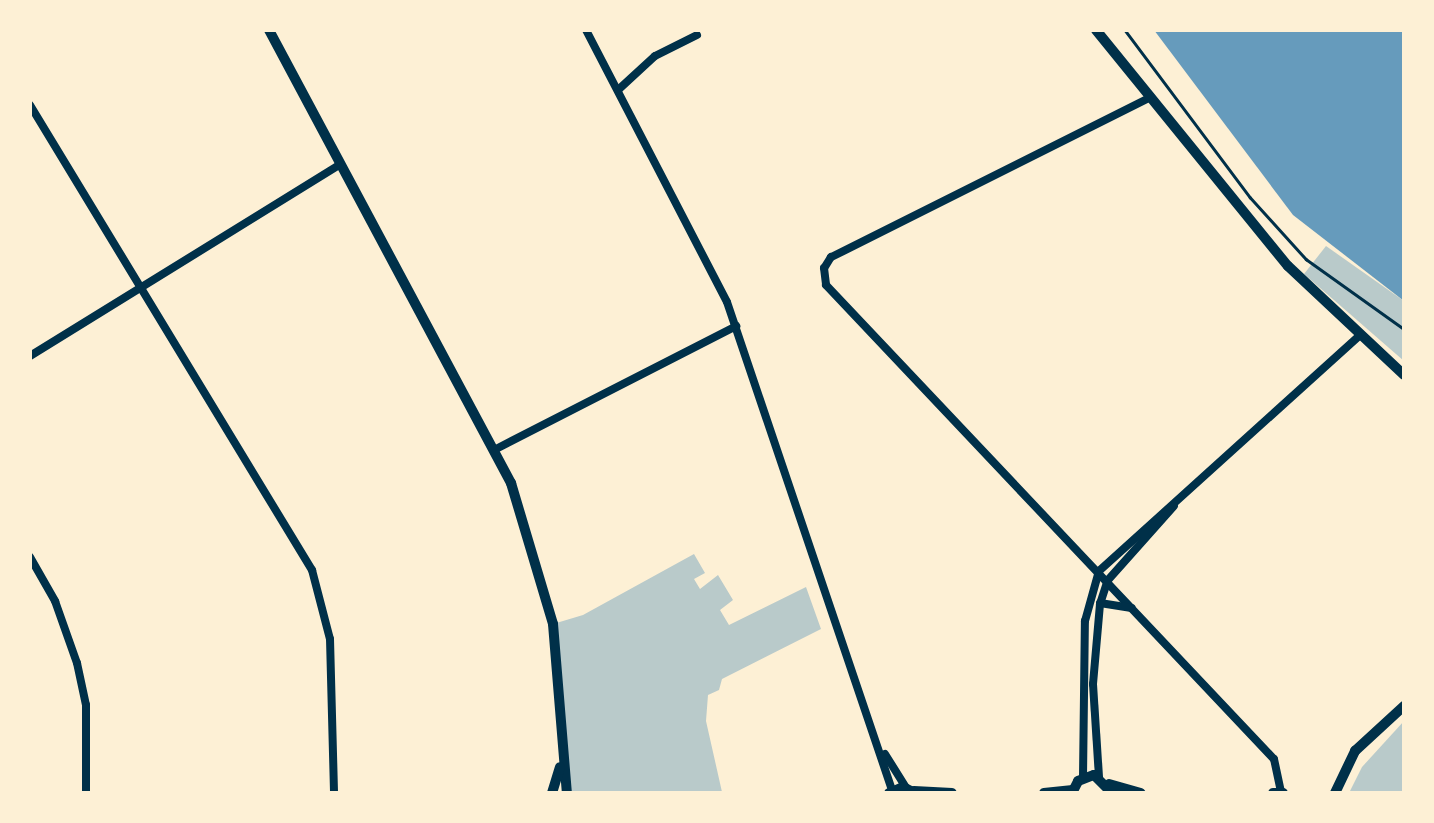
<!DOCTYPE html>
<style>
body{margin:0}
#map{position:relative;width:1434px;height:823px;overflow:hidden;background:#fdf0d5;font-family:"Asap Condensed",sans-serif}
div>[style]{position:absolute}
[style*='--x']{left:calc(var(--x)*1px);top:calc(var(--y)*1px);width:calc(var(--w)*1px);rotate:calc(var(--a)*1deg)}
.green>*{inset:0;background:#b9caca}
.water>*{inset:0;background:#669bbc}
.path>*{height:2.5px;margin:-1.25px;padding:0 1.25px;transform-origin:1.25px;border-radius:1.25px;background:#003049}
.minor>*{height:8px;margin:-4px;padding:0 4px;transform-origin:4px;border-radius:4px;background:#003049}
.tertiary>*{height:10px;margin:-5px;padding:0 5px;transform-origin:5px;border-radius:5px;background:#003049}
span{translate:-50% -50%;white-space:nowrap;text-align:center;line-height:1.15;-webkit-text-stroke:9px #fdf0d5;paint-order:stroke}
.frame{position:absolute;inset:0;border:32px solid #fdf0d5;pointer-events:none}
</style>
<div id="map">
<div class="green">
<div style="clip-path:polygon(1326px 246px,1404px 301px,1404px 361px,1304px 274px)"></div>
<div style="clip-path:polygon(694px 554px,705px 573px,694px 579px,700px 589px,718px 575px,733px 600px,720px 610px,729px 625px,806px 587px,821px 629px,722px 679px,719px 690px,708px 695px,706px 721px,722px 792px,567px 793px,553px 624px,583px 615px)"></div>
<div style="clip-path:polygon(1404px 721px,1404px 793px,1349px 793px,1362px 767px)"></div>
</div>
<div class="water">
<div style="clip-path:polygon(1154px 30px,1404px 30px,1404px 301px,1293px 215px)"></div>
</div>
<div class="path">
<div style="--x:1125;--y:30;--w:209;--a:53.2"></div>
<div style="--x:1250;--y:197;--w:84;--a:47.9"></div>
<div style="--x:1306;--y:259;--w:120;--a:35.5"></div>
</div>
<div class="minor">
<div style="--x:586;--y:30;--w:306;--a:62.6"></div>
<div style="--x:727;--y:302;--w:515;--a:71.32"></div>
<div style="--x:618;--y:90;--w:50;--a:-42.6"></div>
<div style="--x:655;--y:56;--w:47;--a:-26.6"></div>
<div style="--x:1151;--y:97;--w:358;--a:153.4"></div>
<div style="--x:831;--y:257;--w:13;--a:122"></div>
<div style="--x:824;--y:268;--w:17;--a:83"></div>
<div style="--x:826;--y:285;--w:652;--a:46.62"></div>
<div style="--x:1274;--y:759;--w:35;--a:78"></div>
<div style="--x:30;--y:105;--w:544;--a:58.77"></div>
<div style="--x:312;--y:570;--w:71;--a:75.4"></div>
<div style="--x:330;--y:639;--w:154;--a:88.5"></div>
<div style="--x:30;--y:356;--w:365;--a:-31.7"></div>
<div style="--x:496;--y:449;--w:270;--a:-27.1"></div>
<div style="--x:30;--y:557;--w:51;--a:60.4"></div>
<div style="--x:55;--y:601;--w:66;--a:70.5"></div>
<div style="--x:77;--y:663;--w:43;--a:77.9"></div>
<div style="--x:86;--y:705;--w:88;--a:90"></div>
<div style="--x:1100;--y:603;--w:32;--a:9"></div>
<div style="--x:885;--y:754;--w:39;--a:58"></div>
<div style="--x:1083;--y:777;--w:156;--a:-89.3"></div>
<div style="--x:1085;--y:621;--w:52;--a:-74.4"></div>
<div style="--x:1099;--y:571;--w:349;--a:-42.1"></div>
<div style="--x:1099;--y:777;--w:93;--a:-93.7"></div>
<div style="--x:1093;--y:684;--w:80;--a:-85"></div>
<div style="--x:1100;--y:604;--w:25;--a:-72"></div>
<div style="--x:1108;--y:580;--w:99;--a:-48.3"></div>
</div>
<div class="tertiary">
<div style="--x:269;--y:30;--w:514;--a:61.89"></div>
<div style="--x:511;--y:483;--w:147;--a:73.4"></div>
<div style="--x:553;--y:624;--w:170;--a:85.3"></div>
<div style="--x:1096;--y:30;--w:304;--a:50.9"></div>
<div style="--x:1288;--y:266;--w:159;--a:43.2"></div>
<div style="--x:1109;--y:784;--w:33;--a:16"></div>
<div style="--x:914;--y:791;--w:38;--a:3"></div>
<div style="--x:552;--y:793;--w:27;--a:-73"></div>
<div style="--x:889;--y:793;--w:15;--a:-23"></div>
<div style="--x:903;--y:787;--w:13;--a:27"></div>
<div style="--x:1044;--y:793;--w:29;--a:-6"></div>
<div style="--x:1072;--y:793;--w:13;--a:-63"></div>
<div style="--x:1078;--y:781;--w:17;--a:-21"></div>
<div style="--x:1094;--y:775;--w:25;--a:45"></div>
<div style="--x:1273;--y:793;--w:10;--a:0"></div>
<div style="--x:1335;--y:793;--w:47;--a:-64.5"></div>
<div style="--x:1355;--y:751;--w:67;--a:-42.6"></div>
</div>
<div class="frame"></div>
</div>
